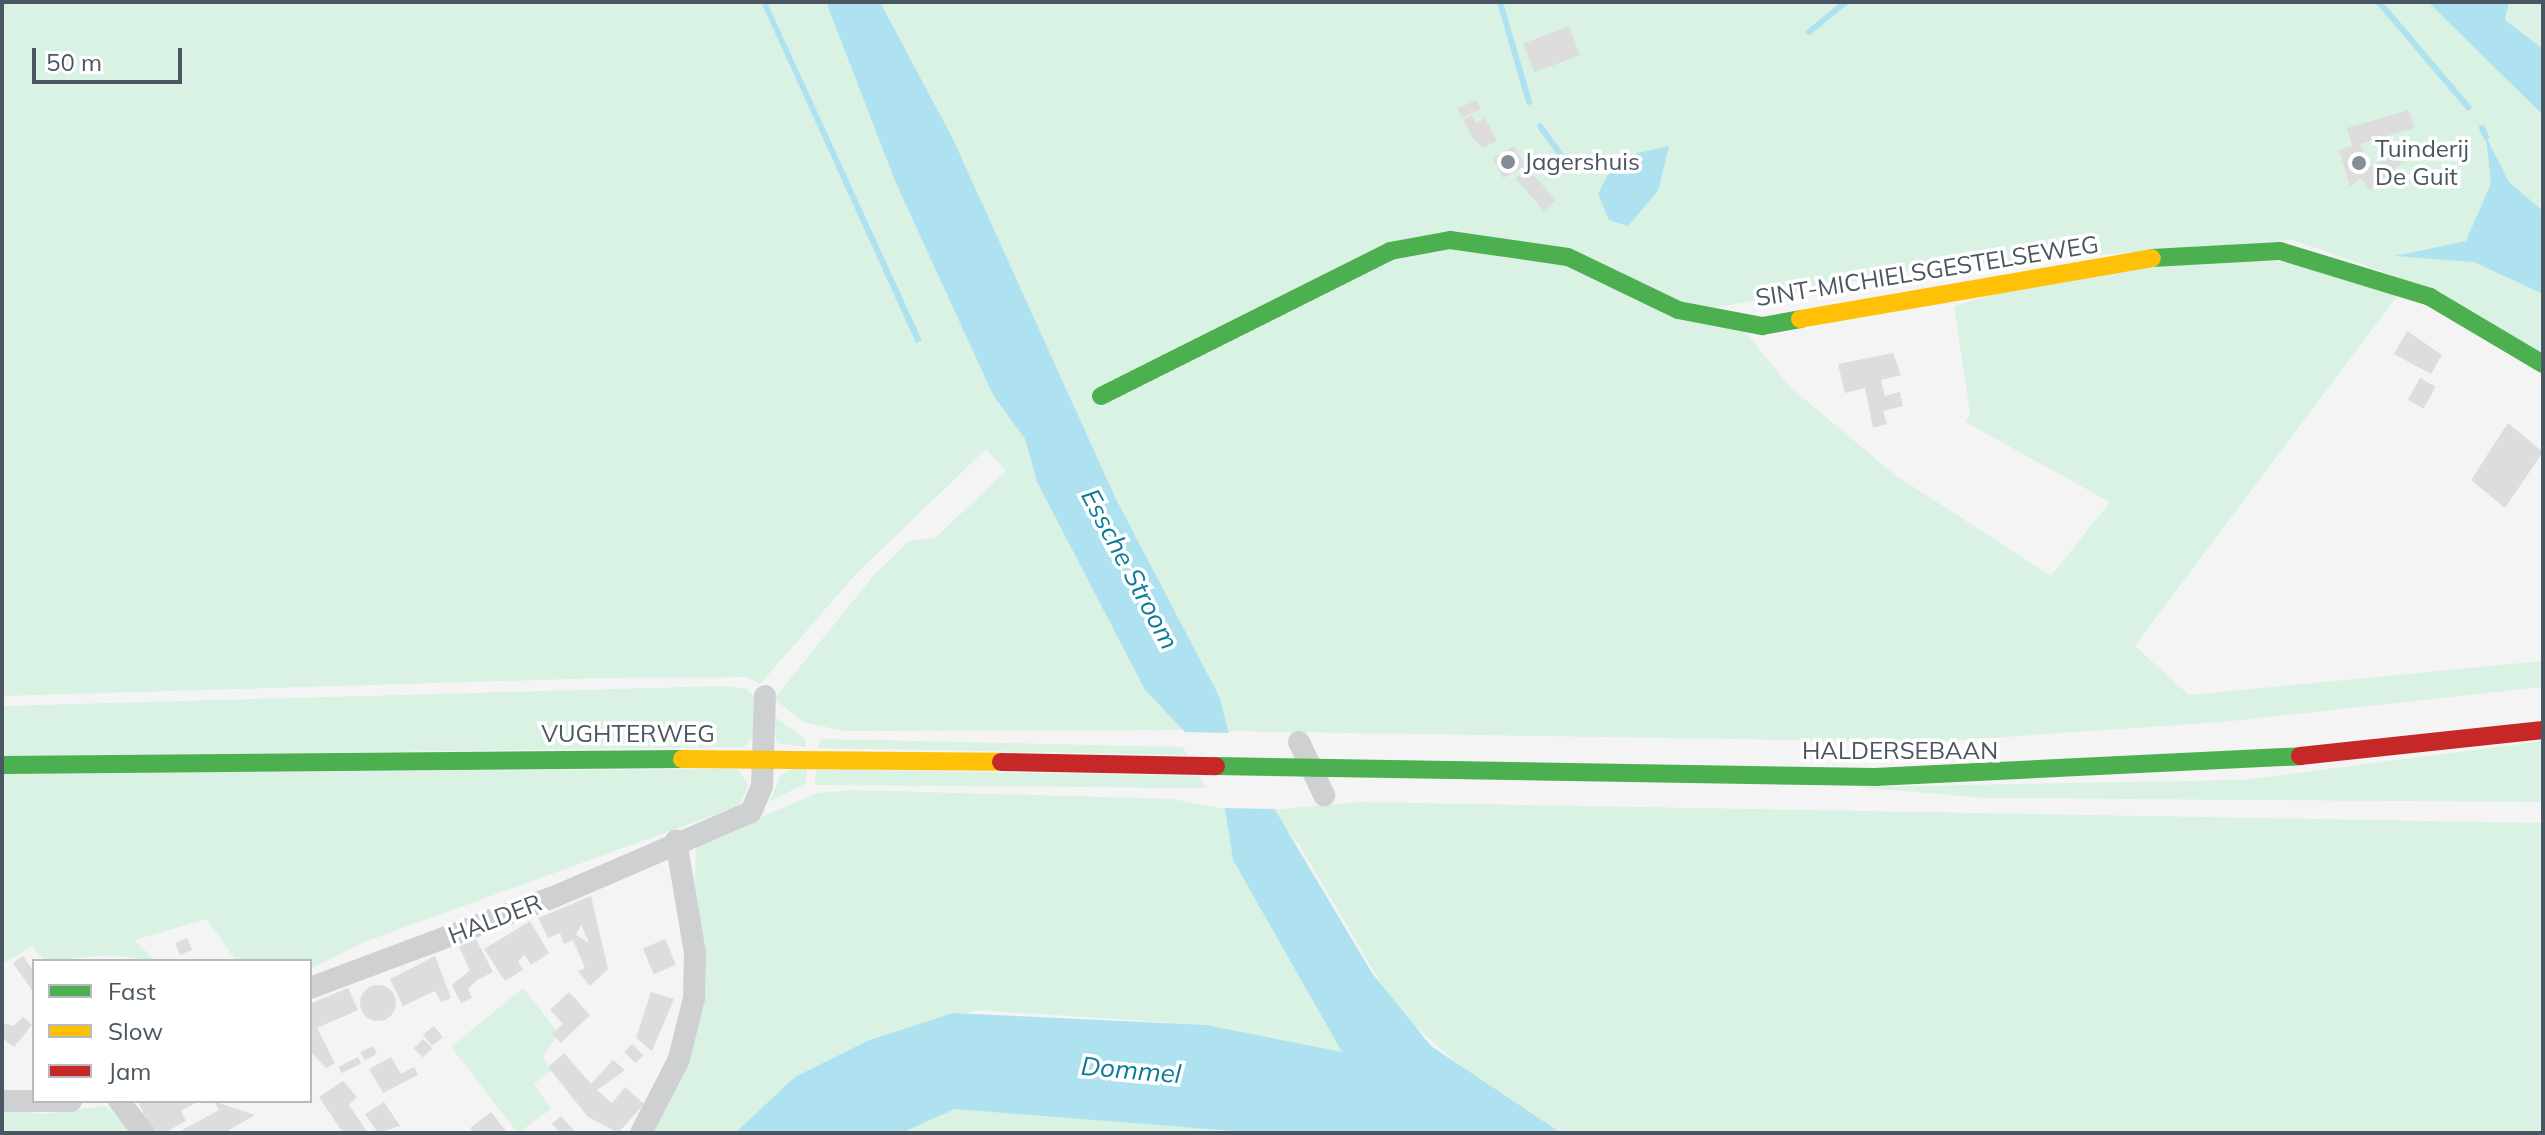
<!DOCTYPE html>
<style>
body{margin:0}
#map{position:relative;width:2545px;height:1135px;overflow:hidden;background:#f4f4f4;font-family:Mulish,sans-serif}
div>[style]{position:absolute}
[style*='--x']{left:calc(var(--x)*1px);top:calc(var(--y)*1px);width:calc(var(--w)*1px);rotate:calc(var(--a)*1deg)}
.green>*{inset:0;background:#d9f2e3}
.water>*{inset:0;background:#aee2f0}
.pier>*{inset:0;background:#f4f4f4}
.stream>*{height:6px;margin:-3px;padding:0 3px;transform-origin:3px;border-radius:3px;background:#aee2f0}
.building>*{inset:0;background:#ddddde;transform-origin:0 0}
.round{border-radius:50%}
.street>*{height:22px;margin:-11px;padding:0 11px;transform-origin:11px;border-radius:11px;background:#ced0d2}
.fast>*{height:18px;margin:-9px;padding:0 9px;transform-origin:9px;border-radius:9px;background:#4caf50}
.slow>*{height:18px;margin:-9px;padding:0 9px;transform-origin:9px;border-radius:9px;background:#ffc107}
.jam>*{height:18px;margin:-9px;padding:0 9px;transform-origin:9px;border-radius:9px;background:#c62828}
.dots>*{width:22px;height:22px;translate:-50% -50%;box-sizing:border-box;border:4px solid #fff;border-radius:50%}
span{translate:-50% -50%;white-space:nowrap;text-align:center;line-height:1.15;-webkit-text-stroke:7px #fff;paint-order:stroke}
.poi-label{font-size:24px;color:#4a5661}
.left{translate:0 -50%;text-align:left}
.street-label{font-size:24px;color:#4a5661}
.water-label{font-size:26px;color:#0c7c9b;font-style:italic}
.frame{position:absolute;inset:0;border:4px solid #4a5661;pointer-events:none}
.legend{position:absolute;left:32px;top:959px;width:280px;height:144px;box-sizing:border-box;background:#fff;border:2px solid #b7bbc0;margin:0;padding:10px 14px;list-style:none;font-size:24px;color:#4a5661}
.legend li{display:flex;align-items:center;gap:16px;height:40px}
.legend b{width:40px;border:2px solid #b7bbc0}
.scale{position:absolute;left:32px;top:48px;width:150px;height:36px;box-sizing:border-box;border:4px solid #4a5661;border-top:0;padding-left:10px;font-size:24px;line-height:28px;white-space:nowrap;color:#4a5661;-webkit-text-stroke:6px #fff;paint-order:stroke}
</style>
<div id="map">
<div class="green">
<div style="clip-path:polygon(2px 2px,761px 2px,916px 342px,922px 339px,767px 2px,826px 2px,895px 181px,993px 395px,1025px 439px,1037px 482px,1145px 690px,1183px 730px,844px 731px,804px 722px,774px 699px,874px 575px,909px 541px,935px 538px,1006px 471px,986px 449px,856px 574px,760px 684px,746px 677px,605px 678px,2px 696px)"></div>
<div style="clip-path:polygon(880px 2px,2543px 2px,2543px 355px,2429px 288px,2293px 240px,1979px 264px,1973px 258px,1694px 312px,1647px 299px,1689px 317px,1739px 324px,1790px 387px,1895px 475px,2051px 576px,2110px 502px,1965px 422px,1970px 414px,1954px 306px,2059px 275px,2176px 260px,2297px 262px,2357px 275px,2398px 295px,2135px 646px,2189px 695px,2543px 661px,2543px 687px,2222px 722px,1930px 742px,1228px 731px,1219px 698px,1116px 499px,953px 139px)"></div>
<div style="clip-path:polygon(723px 686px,747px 689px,756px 698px,756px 734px,744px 747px,2px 757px,2px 706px)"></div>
<div style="clip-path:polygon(772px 715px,805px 739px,806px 747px,777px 743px)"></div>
<div style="clip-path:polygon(822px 739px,1183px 747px,1187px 755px,817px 748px)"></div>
<div style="clip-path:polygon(2543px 741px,2543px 802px,1986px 798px,1857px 787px,2243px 780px)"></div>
<div style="clip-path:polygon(738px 769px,748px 786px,739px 806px,364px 942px,310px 969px,310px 961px,236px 961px,207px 919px,134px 940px,156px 961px,111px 955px,45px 961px,32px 946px,2px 964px,2px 773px)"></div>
<div style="clip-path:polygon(792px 769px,807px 769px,806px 783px,769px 802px,781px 775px)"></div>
<div style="clip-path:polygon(816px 769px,1199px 776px,1206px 788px,815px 785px)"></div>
<div style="clip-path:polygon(854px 790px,1172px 799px,1225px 809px,1233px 860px,1343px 1053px,1206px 1025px,977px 1010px,867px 1041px,796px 1077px,735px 1133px,653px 1133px,690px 1051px,696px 846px,817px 793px)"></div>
<div style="clip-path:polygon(1361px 802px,2543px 823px,2543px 1133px,1561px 1133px,1477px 1081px,1396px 1009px,1300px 846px,1270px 810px)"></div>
<div style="clip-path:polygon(523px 988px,558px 1033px,543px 1057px,551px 1070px,534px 1084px,551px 1109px,518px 1133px,451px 1047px)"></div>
<div style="clip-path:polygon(105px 1106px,135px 1133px,2px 1133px,2px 1109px,42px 1114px)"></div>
<div style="clip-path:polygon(955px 1109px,1199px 1124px,1259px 1133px,901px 1133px)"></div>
</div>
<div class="water">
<div style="clip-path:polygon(761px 2px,767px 2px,922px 340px,916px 343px)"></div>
<div style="clip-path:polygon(826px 2px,880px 2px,953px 139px,1116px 499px,1220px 698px,1228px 731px,1372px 973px,1431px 1046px,1561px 1133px,1259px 1133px,955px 1109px,901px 1133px,735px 1133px,795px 1077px,867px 1041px,953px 1013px,1206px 1025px,1342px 1052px,1233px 860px,1225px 809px,1183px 730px,1145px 690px,1037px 482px,1025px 439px,993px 395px,895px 181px)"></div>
<div style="clip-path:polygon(2428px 2px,2509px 2px,2505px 20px,2543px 49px,2543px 115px)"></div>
<div style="clip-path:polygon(2486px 137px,2509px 182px,2543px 211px,2543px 294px,2474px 262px,2395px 256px,2466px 241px,2491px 183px)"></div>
<div style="clip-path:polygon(1669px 146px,1658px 191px,1628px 226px,1609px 220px,1598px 194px,1608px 174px,1637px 153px)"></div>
</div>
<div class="pier">
<div style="clip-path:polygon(1180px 732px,1234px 733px,1275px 809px,1220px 808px)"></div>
</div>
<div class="stream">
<div style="--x:1500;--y:2;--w:104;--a:73.8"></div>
<div style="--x:2379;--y:2;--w:138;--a:49.7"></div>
<div style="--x:1809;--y:32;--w:48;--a:-39"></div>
<div style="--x:1540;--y:126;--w:48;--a:54.3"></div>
<div style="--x:2482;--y:128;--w:10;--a:66"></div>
</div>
<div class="building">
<div style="left:1569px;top:26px;width:31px;height:49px;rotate:69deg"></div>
<div style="left:1477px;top:100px;width:10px;height:21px;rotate:66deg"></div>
<div style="clip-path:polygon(2409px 110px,2414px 128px,2360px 144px,2372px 167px,2394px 150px,2404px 162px,2370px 190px,2361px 178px,2350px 187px,2339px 150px,2352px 146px,2347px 128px)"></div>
<div style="clip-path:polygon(1472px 115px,1476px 123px,1485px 118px,1497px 141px,1483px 148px,1472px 137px,1463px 120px)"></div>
<div style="left:1514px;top:146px;width:23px;height:25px;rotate:61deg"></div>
<div style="left:1527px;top:168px;width:43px;height:16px;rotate:48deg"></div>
<div style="clip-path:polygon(2407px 331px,2442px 355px,2431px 374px,2394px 354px)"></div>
<div style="clip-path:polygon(1893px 353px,1901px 375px,1881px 380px,1885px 396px,1900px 392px,1903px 406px,1883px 411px,1887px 424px,1873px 428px,1865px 388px,1845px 393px,1838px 364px)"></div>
<div style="left:2420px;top:378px;width:18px;height:25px;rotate:29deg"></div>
<div style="clip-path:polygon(2508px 423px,2543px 452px,2505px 508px,2471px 480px)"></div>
<div style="clip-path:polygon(evenodd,591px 896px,608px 969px,590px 986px,578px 971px,585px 968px,573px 940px,564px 944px,560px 933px,548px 938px,538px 918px,591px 896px,581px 925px,583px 929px,589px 943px,576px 935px,581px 925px)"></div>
<div style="clip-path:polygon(530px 921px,549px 953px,531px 965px,525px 955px,518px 961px,523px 970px,505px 981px,484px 949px)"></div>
<div style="left:187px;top:938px;width:13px;height:13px;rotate:67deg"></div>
<div style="clip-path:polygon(476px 939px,493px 972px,477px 980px,468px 989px,472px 998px,461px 1003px,452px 985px,470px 970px,459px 947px)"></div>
<div style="left:665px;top:939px;width:28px;height:24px;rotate:67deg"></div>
<div style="clip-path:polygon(23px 956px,34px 972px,34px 993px,13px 963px)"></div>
<div style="clip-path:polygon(435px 956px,451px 998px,441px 1002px,435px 991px,403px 1006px,390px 979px)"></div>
<div class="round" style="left:360px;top:985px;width:36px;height:36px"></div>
<div style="clip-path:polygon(348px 988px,358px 1010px,317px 1028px,335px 1063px,326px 1068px,310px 1051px,310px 1004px)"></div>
<div style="clip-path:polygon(569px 992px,590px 1015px,561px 1043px,552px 1034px,563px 1024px,550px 1010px)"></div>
<div style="clip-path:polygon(651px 992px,674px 999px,652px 1051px,636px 1038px)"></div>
<div style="clip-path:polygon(23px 1017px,32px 1025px,14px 1047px,2px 1038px,2px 1023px,13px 1026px)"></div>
<div style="left:434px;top:1026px;width:14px;height:14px;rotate:51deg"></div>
<div style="left:423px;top:1039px;width:13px;height:13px;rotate:45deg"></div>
<div style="left:632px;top:1044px;width:16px;height:11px;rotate:45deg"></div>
<div style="left:373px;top:1046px;width:9px;height:14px;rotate:63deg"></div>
<div style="clip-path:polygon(564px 1053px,591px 1084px,613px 1060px,625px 1070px,597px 1090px,612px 1103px,625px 1087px,644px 1104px,618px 1133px,588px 1117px,548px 1067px)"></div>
<div style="left:358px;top:1057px;width:7px;height:22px;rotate:63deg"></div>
<div style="clip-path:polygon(391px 1057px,401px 1074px,414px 1067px,418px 1075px,383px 1093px,369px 1069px)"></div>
<div style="clip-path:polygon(343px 1081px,357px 1097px,349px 1105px,368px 1133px,343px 1133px,319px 1097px)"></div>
<div style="clip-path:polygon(137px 1101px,199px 1101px,181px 1111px,186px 1121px,164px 1133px,154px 1133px)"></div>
<div style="clip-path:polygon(214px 1101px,255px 1115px,224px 1133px,177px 1133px,219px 1110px)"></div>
<div style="clip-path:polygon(384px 1102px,400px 1126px,378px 1133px,365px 1114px)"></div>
<div style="clip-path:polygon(491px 1112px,506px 1131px,474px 1133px,470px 1128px)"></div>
<div style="clip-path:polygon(561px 1116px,576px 1133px,560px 1133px,552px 1124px)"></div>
</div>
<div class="street">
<div style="--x:1299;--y:742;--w:59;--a:64.7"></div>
<div style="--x:310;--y:988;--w:263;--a:-20.5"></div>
<div style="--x:556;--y:896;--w:212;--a:-23.3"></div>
<div style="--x:751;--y:812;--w:28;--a:-67"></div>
<div style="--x:762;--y:786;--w:90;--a:-88.1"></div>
<div style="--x:2;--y:1101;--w:69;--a:0"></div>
<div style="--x:119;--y:1101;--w:41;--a:52"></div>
<div style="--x:641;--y:1133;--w:83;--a:-62.8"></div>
<div style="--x:679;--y:1059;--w:63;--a:-76.2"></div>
<div style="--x:694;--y:998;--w:45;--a:-88.7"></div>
<div style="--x:695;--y:953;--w:114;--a:-99.6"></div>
</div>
<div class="fast">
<div style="--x:2152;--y:258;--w:128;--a:-3.1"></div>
<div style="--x:2280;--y:251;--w:157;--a:17"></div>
<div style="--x:2430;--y:297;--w:131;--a:30.7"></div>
<div style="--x:1101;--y:396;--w:323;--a:-26.6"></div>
<div style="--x:1390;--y:251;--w:61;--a:-10.4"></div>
<div style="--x:1450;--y:240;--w:119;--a:8.2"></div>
<div style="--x:1568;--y:257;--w:122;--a:25.7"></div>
<div style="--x:1678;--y:310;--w:86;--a:10.8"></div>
<div style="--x:1762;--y:326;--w:39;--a:-10"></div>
<div style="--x:2;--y:765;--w:680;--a:-0.51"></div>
<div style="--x:1216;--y:766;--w:659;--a:0.96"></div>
<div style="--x:1875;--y:777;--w:426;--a:-2.8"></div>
</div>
<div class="slow">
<div style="--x:1800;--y:319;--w:357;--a:-9.8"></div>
<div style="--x:682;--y:759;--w:319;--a:0.5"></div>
</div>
<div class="jam">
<div style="--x:2300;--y:756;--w:244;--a:-6.1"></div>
<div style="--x:1001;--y:762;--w:215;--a:1.1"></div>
</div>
<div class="dots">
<div style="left:1508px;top:162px;background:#868d94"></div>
<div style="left:2359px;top:163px;background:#868d94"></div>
</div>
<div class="poi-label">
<span class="left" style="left:2375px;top:163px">Tuinderij<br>De Guit</span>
<span class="left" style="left:1524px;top:162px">Jagershuis</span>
</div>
<div class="street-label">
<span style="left:1927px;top:271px;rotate:-9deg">SINT-MICHIELSGESTELSEWEG</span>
<span style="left:628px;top:734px">VUGHTERWEG</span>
<span style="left:1900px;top:751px">HALDERSEBAAN</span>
<span style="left:495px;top:919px;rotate:-21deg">HALDER</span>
</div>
<div class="water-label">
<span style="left:1130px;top:569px;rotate:62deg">Essche Stroom</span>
<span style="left:1131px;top:1070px;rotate:5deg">Dommel</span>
</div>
<div class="frame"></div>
<ul class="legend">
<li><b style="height:10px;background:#4caf50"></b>Fast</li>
<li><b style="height:10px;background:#ffc107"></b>Slow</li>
<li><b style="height:10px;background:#c62828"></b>Jam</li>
</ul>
<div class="scale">50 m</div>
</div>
